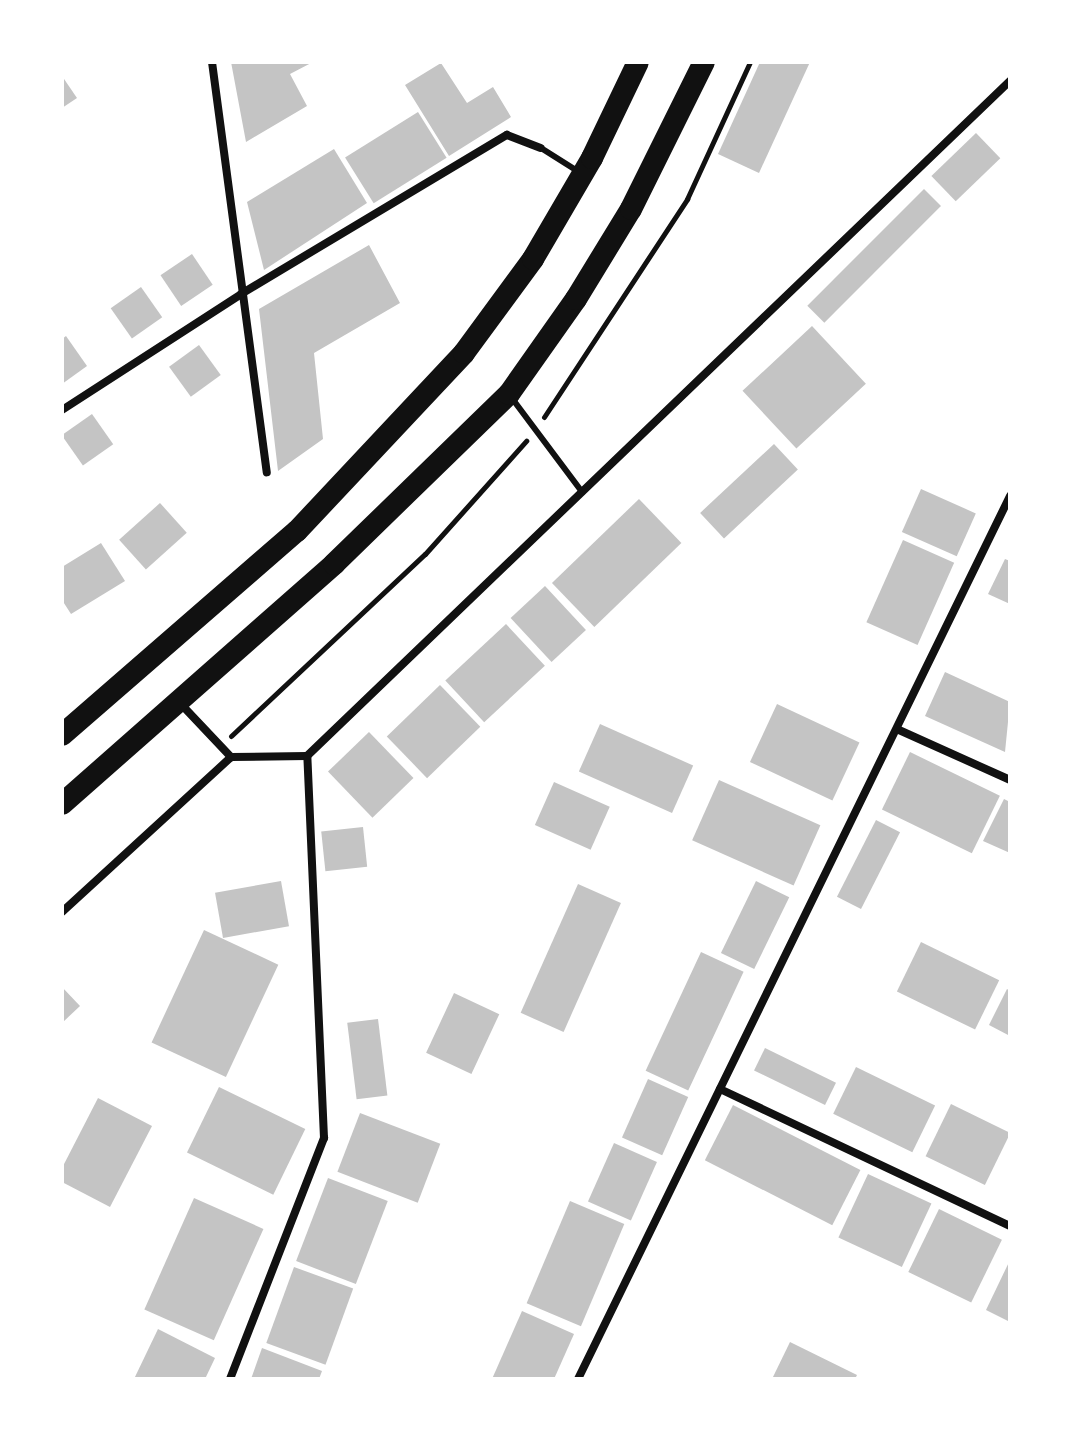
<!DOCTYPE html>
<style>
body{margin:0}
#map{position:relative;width:1072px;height:1441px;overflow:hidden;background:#fff;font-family:"IBM Plex Serif",serif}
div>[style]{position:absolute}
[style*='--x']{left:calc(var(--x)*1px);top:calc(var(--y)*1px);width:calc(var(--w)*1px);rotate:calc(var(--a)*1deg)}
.building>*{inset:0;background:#c4c4c4;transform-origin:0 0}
.path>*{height:5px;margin:-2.5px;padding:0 2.5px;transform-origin:2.5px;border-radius:2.5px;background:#111}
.service>*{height:6px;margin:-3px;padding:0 3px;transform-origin:3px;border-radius:3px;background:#111}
.minor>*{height:8px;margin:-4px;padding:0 4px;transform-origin:4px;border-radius:4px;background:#111}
.trunk>*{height:22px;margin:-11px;padding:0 11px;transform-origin:11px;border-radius:11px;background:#111}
span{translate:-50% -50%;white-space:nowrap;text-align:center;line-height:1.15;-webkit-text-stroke:6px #fff;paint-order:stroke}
.frame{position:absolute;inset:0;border:64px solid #fff;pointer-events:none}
</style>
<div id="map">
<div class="building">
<div style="clip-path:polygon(231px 62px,313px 62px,290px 74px,307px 106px,246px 142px)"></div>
<div style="clip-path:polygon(760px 62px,810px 62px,759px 173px,718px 154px)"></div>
<div style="clip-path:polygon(441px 63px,467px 103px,493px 87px,511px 117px,449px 156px,405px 85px)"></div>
<div style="clip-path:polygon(62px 76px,77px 98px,62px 108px)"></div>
<div style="left:418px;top:112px;width:54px;height:86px;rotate:58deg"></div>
<div style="left:976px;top:133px;width:35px;height:62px;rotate:46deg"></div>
<div style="clip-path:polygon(334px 149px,367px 203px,264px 270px,247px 202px)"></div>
<div style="left:924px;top:189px;width:24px;height:165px;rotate:45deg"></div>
<div style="clip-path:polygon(369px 245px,400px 303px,314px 353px,323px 439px,278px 471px,259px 309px)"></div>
<div style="left:192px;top:254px;width:37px;height:38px;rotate:56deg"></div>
<div style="left:141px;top:287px;width:37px;height:37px;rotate:55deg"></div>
<div style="left:812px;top:326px;width:79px;height:95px;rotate:47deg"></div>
<div style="clip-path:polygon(66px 336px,87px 366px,62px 384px,62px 339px)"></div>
<div style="left:199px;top:345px;width:37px;height:37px;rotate:54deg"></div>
<div style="left:92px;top:414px;width:37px;height:37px;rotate:55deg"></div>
<div style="left:774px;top:444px;width:35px;height:101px;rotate:47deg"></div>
<div style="left:921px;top:489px;width:60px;height:47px;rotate:24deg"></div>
<div style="left:639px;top:499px;width:61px;height:121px;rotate:46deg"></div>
<div style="left:160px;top:503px;width:40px;height:55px;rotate:48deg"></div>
<div style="left:903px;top:540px;width:56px;height:90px;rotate:24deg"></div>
<div style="clip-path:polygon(101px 543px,125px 581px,71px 614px,62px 600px,62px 567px)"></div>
<div style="clip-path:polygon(1005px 559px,1010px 561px,1010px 604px,988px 594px)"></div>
<div style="left:545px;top:586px;width:60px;height:47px;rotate:47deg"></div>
<div style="left:506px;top:624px;width:57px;height:83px;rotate:47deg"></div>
<div style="clip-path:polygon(945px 672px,1010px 702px,1005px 752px,925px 716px)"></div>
<div style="left:440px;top:685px;width:58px;height:74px;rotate:46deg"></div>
<div style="left:777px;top:704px;width:91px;height:64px;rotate:25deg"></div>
<div style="left:600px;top:724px;width:102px;height:52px;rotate:24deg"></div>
<div style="left:369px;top:732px;width:64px;height:57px;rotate:46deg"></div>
<div style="left:910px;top:752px;width:100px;height:64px;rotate:26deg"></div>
<div style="left:719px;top:780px;width:111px;height:66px;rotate:24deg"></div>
<div style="left:554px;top:782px;width:61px;height:47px;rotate:24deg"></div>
<div style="clip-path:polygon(1004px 799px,1010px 802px,1010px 853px,983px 841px)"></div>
<div style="left:876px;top:820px;width:27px;height:86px;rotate:27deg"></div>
<div style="left:363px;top:827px;width:40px;height:42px;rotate:84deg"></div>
<div style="left:281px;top:881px;width:46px;height:67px;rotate:80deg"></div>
<div style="left:756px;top:881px;width:37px;height:80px;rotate:26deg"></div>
<div style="left:578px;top:884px;width:47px;height:141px;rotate:24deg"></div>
<div style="left:204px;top:930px;width:82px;height:124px;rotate:25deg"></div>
<div style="left:921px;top:942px;width:87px;height:55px;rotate:26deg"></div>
<div style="left:701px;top:952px;width:47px;height:131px;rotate:25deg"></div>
<div style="clip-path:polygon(62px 987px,80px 1006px,62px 1023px)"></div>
<div style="clip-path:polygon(1007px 989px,1010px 991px,1010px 1036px,989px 1025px)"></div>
<div style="left:454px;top:993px;width:50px;height:66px;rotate:25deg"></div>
<div style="left:378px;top:1019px;width:77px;height:31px;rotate:83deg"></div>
<div style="left:765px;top:1048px;width:79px;height:25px;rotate:26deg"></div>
<div style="left:856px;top:1067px;width:88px;height:52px;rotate:26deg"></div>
<div style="left:648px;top:1079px;width:44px;height:64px;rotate:24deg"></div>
<div style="left:219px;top:1087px;width:96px;height:73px;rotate:26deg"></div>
<div style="clip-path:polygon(98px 1098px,152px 1126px,110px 1207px,62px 1182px,62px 1168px)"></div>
<div style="left:951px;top:1104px;width:66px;height:58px;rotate:26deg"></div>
<div style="left:733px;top:1105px;width:143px;height:62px;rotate:27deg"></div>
<div style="left:360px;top:1113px;width:86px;height:63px;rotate:21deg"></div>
<div style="left:614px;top:1143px;width:47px;height:64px;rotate:24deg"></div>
<div style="left:868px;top:1174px;width:70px;height:70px;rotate:25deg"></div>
<div style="left:328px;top:1178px;width:64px;height:89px;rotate:21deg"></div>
<div style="left:194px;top:1198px;width:76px;height:122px;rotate:24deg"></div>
<div style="left:570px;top:1201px;width:59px;height:111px;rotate:23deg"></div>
<div style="left:939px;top:1209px;width:70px;height:70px;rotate:26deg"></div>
<div style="clip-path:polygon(1010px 1260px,1010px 1322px,986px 1310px)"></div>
<div style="left:294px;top:1267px;width:63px;height:81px;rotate:20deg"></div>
<div style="clip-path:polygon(522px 1311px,574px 1334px,554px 1379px,492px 1379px)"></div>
<div style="clip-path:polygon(158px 1329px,215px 1358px,205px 1379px,134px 1379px)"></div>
<div style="clip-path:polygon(790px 1342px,857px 1375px,855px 1379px,772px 1379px)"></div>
<div style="clip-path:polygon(262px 1348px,322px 1371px,319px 1379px,251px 1379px)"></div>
</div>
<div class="path">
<div style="--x:544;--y:417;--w:261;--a:-56.7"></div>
<div style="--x:687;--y:199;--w:151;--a:-65.3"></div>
<div style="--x:231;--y:736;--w:266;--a:-43.2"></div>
<div style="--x:425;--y:554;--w:152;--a:-48.2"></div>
</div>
<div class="service">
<div style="--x:541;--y:148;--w:45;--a:32.3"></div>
<div style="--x:511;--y:397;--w:119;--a:53.2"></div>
</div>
<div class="minor">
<div style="--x:212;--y:62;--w:414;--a:82.4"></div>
<div style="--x:62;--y:410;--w:213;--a:-32.9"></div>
<div style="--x:241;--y:294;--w:310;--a:-30.9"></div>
<div style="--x:507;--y:135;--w:36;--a:21"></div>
<div style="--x:179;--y:702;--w:76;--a:46.6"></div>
<div style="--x:899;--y:730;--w:122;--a:24.2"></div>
<div style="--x:62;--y:912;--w:229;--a:-42.5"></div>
<div style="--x:231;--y:757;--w:76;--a:-0.8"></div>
<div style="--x:307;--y:756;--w:975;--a:-43.84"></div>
<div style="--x:720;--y:1089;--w:321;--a:25.3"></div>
<div style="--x:230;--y:1379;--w:259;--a:-68.7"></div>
<div style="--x:324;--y:1138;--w:382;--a:-92.5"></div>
<div style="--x:578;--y:1379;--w:983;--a:-63.93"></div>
</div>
<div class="trunk">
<div style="--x:62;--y:735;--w:311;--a:-41"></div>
<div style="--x:297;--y:531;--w:244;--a:-46.8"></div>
<div style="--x:464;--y:353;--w:117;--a:-53.7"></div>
<div style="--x:533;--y:259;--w:117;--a:-59.7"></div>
<div style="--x:592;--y:158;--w:106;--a:-64.4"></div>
<div style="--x:62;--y:804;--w:363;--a:-41.4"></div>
<div style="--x:334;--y:564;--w:244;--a:-44.2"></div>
<div style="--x:509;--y:394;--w:116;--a:-54.8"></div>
<div style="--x:576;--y:299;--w:105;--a:-58.6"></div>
<div style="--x:631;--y:209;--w:164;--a:-63.6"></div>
</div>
<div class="frame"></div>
</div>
